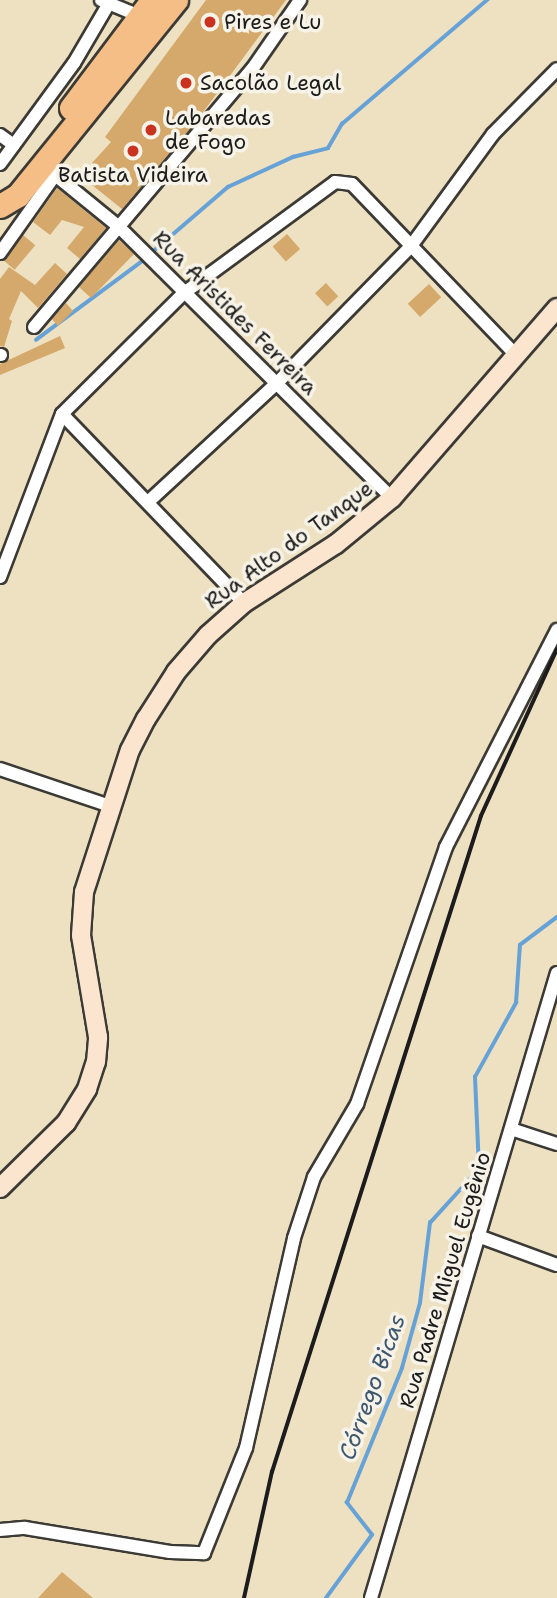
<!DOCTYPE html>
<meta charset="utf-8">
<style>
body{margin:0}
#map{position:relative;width:557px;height:1598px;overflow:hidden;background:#eee1c2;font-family:"Shantell Sans",sans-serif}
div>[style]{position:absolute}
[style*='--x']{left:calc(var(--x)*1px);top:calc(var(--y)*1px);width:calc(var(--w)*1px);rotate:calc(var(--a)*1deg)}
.stream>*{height:3.5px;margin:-1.75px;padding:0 1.75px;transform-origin:1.75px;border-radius:1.75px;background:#67a2d7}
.building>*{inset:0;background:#d5a86b;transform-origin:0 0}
.roads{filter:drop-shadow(2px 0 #3c3a35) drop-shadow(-2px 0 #3c3a35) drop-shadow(0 2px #3c3a35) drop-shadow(0 -2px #3c3a35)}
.street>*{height:12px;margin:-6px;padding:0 6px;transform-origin:6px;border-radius:6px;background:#fff}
.secondary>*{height:18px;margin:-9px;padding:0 9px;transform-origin:9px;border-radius:9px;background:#fbe5cf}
.highway>*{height:23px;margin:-11.5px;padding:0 11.5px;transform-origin:11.5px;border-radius:11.5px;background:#f6be87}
.rail>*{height:3.5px;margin:-1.75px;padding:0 1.75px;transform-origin:1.75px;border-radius:1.75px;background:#1c1c1c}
.dots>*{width:19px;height:19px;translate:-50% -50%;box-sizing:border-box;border:4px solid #f7f3e8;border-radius:50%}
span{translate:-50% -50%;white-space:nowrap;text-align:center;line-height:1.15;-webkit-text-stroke:7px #f7f3e8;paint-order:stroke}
.poi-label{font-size:21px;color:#1c1c1c}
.left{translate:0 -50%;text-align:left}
.street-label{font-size:21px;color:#1c1c1c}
.water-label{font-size:23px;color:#3e5870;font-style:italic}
</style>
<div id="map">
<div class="stream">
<div style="--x:150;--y:254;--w:103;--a:-40.7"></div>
<div style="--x:228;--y:187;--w:72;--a:-24.8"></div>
<div style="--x:293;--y:157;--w:36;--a:-14"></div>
<div style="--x:328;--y:148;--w:28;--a:-60"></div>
<div style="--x:342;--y:124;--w:191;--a:-40.5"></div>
<div style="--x:36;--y:340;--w:136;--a:-36.6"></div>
<div style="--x:326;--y:1598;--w:78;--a:-53.9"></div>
<div style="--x:372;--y:1535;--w:41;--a:-128"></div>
<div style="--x:347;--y:1503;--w:146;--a:-67.8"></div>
<div style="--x:402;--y:1368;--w:67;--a:-74.5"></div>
<div style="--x:420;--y:1303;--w:81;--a:-82.9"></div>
<div style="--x:430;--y:1223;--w:73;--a:-47.8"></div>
<div style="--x:479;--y:1169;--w:92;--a:-92.5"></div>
<div style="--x:475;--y:1077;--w:85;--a:-61"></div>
<div style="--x:516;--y:1003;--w:58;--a:-86.1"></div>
<div style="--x:520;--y:945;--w:46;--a:-37.1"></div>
</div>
<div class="building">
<div style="clip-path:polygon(206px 0,286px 0,195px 123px,122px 209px,92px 185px,102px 172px,92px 163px,111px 142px,105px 137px)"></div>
<div style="clip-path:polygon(57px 188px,106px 228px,80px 259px,67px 248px,84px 227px,62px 220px,50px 235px,33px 222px)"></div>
<div style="left:287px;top:234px;width:20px;height:19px;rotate:49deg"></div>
<div style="left:23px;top:235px;width:16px;height:32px;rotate:40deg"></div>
<div style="clip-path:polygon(119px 240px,134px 254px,91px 298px,79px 287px)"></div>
<div style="clip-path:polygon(55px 263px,67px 274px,38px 308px,21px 291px,9px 319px,12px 321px,4px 347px,0 346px,0 279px,9px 267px,35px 285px)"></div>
<div style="left:326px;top:283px;width:18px;height:15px;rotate:47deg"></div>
<div style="left:429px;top:284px;width:18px;height:29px;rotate:47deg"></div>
<div style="clip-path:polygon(66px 303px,73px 311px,58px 326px,52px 319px)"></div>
<div style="clip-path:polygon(60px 336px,65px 348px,0 375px,0 364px)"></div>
<div style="clip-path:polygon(62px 1572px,93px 1598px,38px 1598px)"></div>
</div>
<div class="roads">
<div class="street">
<div style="--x:101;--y:0;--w:44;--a:22.5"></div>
<div style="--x:0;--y:135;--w:17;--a:36"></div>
<div style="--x:0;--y:164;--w:125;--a:-53.8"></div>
<div style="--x:74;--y:63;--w:73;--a:-59.6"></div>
<div style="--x:43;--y:165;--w:98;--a:39.2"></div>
<div style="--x:119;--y:227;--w:385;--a:44.8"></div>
<div style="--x:0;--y:253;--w:97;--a:-54.7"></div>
<div style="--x:34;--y:327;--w:339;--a:-49.8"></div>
<div style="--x:253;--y:68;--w:83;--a:-55.3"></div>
<div style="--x:0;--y:355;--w:1;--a:0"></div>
<div style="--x:62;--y:414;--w:262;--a:46.1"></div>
<div style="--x:148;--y:502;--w:177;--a:-42.7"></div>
<div style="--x:278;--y:382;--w:190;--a:-45.6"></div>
<div style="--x:411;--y:246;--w:139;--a:-53.8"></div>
<div style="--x:493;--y:134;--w:91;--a:-45.4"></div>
<div style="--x:0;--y:577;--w:174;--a:-69.2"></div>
<div style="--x:62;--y:414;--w:172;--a:-44.8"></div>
<div style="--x:184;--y:293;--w:187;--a:-36.3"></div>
<div style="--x:335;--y:182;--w:17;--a:7"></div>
<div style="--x:352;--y:184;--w:237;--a:46.2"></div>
<div style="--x:0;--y:769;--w:116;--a:18.6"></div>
<div style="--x:511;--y:1129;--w:48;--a:18.1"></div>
<div style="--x:478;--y:1236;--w:84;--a:20.2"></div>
<div style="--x:0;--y:1530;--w:25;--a:-5"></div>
<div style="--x:25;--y:1528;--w:147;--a:9.4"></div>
<div style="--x:170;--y:1552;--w:34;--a:2"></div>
<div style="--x:204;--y:1553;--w:113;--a:-68.2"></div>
<div style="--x:246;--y:1448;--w:215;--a:-77.1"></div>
<div style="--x:294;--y:1238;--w:64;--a:-71.8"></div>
<div style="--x:314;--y:1177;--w:85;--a:-59.5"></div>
<div style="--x:357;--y:1104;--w:272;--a:-70.9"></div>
<div style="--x:446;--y:847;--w:244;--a:-62.9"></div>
<div style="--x:371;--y:1598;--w:652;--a:-73.43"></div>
</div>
<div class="secondary">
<div style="--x:0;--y:1188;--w:93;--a:-44.6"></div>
<div style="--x:66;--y:1123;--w:40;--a:-58"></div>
<div style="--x:87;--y:1089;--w:28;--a:-72"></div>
<div style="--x:96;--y:1062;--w:25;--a:-85"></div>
<div style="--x:98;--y:1037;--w:103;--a:-99.5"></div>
<div style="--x:81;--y:935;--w:43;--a:-86"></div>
<div style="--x:84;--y:892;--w:149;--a:-72.1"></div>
<div style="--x:130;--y:750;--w:35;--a:-63"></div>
<div style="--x:146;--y:719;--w:56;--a:-57.4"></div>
<div style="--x:176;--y:672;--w:49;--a:-49.1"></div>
<div style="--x:208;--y:635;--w:48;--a:-41.6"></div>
<div style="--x:244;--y:603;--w:109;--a:-32.7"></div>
<div style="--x:336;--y:544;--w:72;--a:-39.4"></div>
<div style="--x:392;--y:498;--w:252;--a:-49"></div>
</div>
<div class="highway">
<div style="--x:71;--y:108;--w:135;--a:-53.1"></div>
<div style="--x:0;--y:206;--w:21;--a:-31"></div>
<div style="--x:18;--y:195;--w:251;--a:-51"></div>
</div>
</div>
<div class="rail">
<div style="--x:244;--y:1598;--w:129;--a:-77.5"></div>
<div style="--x:272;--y:1472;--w:688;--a:-72.33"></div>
<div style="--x:481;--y:816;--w:183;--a:-65.5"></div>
</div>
<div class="dots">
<div style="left:210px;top:22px;background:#c8321e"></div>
<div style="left:186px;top:83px;background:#c8321e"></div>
<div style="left:151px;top:130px;background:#c8321e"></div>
<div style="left:133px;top:151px;background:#c8321e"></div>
</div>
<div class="poi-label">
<span class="left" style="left:224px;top:22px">Pires e Lu</span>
<span class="left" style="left:200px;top:83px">Sacolão Legal</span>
<span class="left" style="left:165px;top:130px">Labaredas<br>de Fogo</span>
<span style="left:133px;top:175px">Batista Videira</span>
</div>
<div class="street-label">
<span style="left:235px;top:313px;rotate:45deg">Rua Aristides Ferreira</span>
<span style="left:289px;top:545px;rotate:-36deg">Rua Alto do Tanque</span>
<span style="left:445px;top:1280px;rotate:-73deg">Rua Padre Miguel Eugênio</span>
</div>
<div class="water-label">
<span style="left:372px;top:1387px;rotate:-70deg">Córrego Bicas</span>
</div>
</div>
